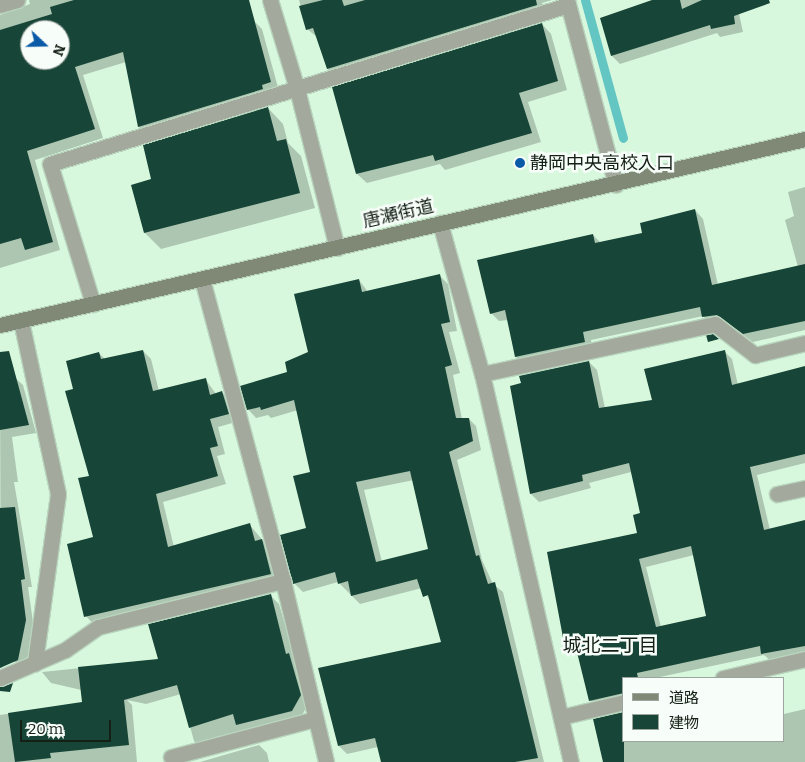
<!DOCTYPE html>
<meta charset="utf-8">
<style>
body{margin:0}
#map{position:relative;width:805px;height:762px;overflow:hidden;background:#d8f8de;font-family:Bitter,"Noto Sans JP",serif}
div>[style]{position:absolute}
[style*='--x']{left:calc(var(--x)*1px);top:calc(var(--y)*1px);width:calc(var(--w)*1px);rotate:calc(var(--a)*1deg)}
.shadow>*{inset:0;background:#0003}
.stream>*{height:9px;margin:-4.5px;padding:0 4.5px;transform-origin:4.5px;border-radius:4.5px;background:#64c6c3}
.building>*{inset:0;background:#174538}
.roads{filter:drop-shadow(1px 0 #b9d5be) drop-shadow(-1px 0 #b9d5be) drop-shadow(0 1px #b9d5be) drop-shadow(0 -1px #b9d5be)}
.street>*{height:15px;margin:-7.5px;padding:0 7.5px;transform-origin:7.5px;border-radius:7.5px;background:#a3aa9d}
.secondary>*{height:15px;margin:-7.5px;padding:0 7.5px;transform-origin:7.5px;border-radius:7.5px;background:#7f8976}
.dots>*{width:14px;height:14px;translate:-50% -50%;box-sizing:border-box;border:2px solid #f7fdf8;border-radius:50%}
span{translate:-50% -50%;white-space:nowrap;text-align:center;line-height:1.15;-webkit-text-stroke:5px #f7fdf8;paint-order:stroke}
.poi-label{font-size:18px;color:#141f16}
.left{translate:0 -50%;text-align:left}
.street-label{font-size:18px;color:#141f16}
.neighbourhood-label{font-size:19px;color:#141f16}
.legend{position:absolute;left:622px;top:677px;width:162px;height:65px;box-sizing:border-box;background:#f7fdf8;border:1px solid #9ca49e;margin:0;padding:6px 9px;list-style:none;font-size:15px;color:#141f16}
.legend li{display:flex;align-items:center;gap:10px;height:25px}
.legend b{width:25px;border:1px solid #9ca49e}
.north{position:absolute;left:20px;top:20px;width:50px;height:50px;box-sizing:border-box;background:#f7fdf8;border:1px solid #9ca49e;border-radius:50%;rotate:111deg;font-size:14px;font-weight:700;line-height:20px;text-align:center;color:#141f16}
.north::after{content:'';display:block;margin:auto;width:18px;height:22px;background:#0b5aa8;clip-path:polygon(50% 0,100% 100%,50% 72%,0 100%)}
.scale{position:absolute;left:20px;top:720px;width:91px;height:22px;box-sizing:border-box;border:2px solid #141f16;border-top:0;padding-left:6px;font-size:15px;line-height:18px;white-space:nowrap;color:#141f16;-webkit-text-stroke:4px #f7fdf8;paint-order:stroke}
</style>
<div id="map">
<div class="shadow">
<div style="clip-path:polygon(evenodd,29px 0,247px 0,253px 20px,262px 29px,279px 91px,148px 135px,139px 127px,126px 62px,83px 75px,103px 138px,35px 160px,60px 250px,0 268px,0 15px,30px 4px,29px 0,30px 30px,60px 30px,60px 60px,30px 60px,30px 30px)"></div>
<div style="clip-path:polygon(299px 0,552px 0,542px 3px,544px 13px,336px 77px,328px 69px,317px 37px,307px 29px)"></div>
<div style="clip-path:polygon(656px 0,736px 0,743px 32px,720px 37px,717px 33px,620px 64px,612px 56px)"></div>
<div style="clip-path:polygon(542px 24px,551px 34px,567px 90px,528px 102px,541px 142px,445px 170px,440px 164px,367px 183px,357px 174px)"></div>
<div style="clip-path:polygon(268px 108px,283px 124px,288px 143px,301px 156px,315px 208px,161px 249px,145px 233px,133px 186px,153px 180px)"></div>
<div style="clip-path:polygon(805px 187px,805px 330px,753px 342px,727px 323px,712px 325px,703px 316px,591px 340px,593px 350px,525px 365px,516px 357px,508px 320px,499px 321px,491px 313px,593px 235px,601px 243px,643px 234px,695px 210px,703px 219px,718px 285px,798px 267px,785px 220px,794px 216px,788px 192px)"></div>
<div style="clip-path:polygon(evenodd,439px 275px,448px 284px,457px 331px,449px 332px,460px 373px,453px 375px,462px 419px,468px 418px,476px 426px,481px 450px,457px 460px,482px 560px,493px 584px,503px 592px,544px 762px,382px 762px,378px 747px,347px 754px,339px 746px,442px 643px,432px 604px,422px 588px,360px 604px,338px 582px,303px 592px,294px 583px,308px 529px,311px 473px,298px 410px,271px 418px,268px 415px,256px 418px,248px 409px,310px 353px,359px 280px,368px 292px,439px 275px,414px 480px,430px 550px,382px 562px,364px 490px,414px 480px)"></div>
<div style="clip-path:polygon(143px 351px,151px 359px,159px 391px,206px 380px,216px 394px,222px 392px,230px 401px,236px 422px,218px 427px,225px 454px,217px 456px,226px 484px,163px 502px,174px 547px,249px 524px,270px 549px,279px 582px,94px 625px,86px 616px,94px 538px,90px 477px,75px 390px,99px 353px,105px 359px)"></div>
<div style="clip-path:polygon(evenodd,724px 351px,732px 359px,738px 385px,805px 368px,805px 463px,757px 475px,770px 530px,805px 521px,805px 658px,771px 661px,764px 655px,655px 678px,624px 678px,624px 702px,598px 708px,590px 700px,578px 649px,573px 650px,565px 642px,638px 534px,642px 513px,631px 472px,589px 483px,591px 488px,539px 502px,531px 494px,589px 362px,597px 370px,605px 408px,653px 401px,724px 351px,694px 555px,708px 617px,661px 627px,646px 567px,694px 555px)"></div>
<div style="clip-path:polygon(14px 377px,23px 385px,36px 433px,12px 437px,18px 482px,14px 482px,32px 587px,28px 587px,34px 629px,26px 664px,3px 660px,1px 672px,0 381px)"></div>
<div style="clip-path:polygon(270px 595px,279px 604px,308px 704px,300px 719px,203px 749px,194px 741px,181px 694px,146px 704px,127px 700px,132px 705px,137px 762px,0 762px,0 715px,116px 698px,51px 683px,42px 672px,160px 660px)"></div>
<div style="clip-path:polygon(805px 709px,805px 762px,605px 762px,624px 741px,784px 741px,784px 714px)"></div>
<div style="clip-path:polygon(259px 745px,267px 753px,269px 762px,200px 762px)"></div>
</div>
<div class="stream">
<div style="--x:585;--y:0;--w:143;--a:74.6"></div>
</div>
<div class="building">
<div style="clip-path:polygon(evenodd,74px 0,249px 0,271px 82px,262px 85px,263px 89px,138px 127px,123px 52px,75px 67px,95px 129px,27px 151px,53px 242px,25px 250px,21px 238px,0 244px,0 30px,52px 14px,50px 7px,74px 0,30px 30px,60px 30px,60px 60px,30px 60px,30px 30px)"></div>
<div style="clip-path:polygon(323px 0,342px 0,344px 6px,365px 0,536px 0,537px 5px,327px 69px,313px 28px,306px 30px,299px 6px)"></div>
<div style="clip-path:polygon(652px 0,680px 0,682px 9px,702px 0,769px 0,770px 3px,734px 16px,735px 24px,711px 29px,710px 25px,611px 56px,600px 18px)"></div>
<div style="clip-path:polygon(542px 23px,558px 81px,519px 93px,532px 133px,435px 161px,433px 155px,356px 174px,332px 87px)"></div>
<div style="clip-path:polygon(268px 107px,277px 141px,286px 139px,300px 193px,144px 233px,131px 185px,151px 179px,143px 145px)"></div>
<div style="clip-path:polygon(695px 209px,712px 285px,805px 264px,805px 321px,743px 334px,717px 315px,702px 317px,700px 307px,583px 332px,585px 342px,515px 357px,505px 310px,490px 314px,477px 260px,593px 234px,595px 243px,642px 233px,640px 223px)"></div>
<div style="clip-path:polygon(evenodd,440px 274px,450px 322px,441px 324px,452px 365px,445px 367px,456px 418px,469px 418px,473px 441px,449px 452px,476px 556px,479px 555px,488px 584px,495px 582px,538px 758px,515px 762px,381px 762px,375px 738px,338px 746px,318px 668px,441px 642px,428px 595px,423px 597px,417px 579px,351px 596px,348px 581px,338px 584px,335px 572px,293px 584px,280px 535px,306px 528px,293px 476px,310px 472px,294px 400px,261px 410px,260px 407px,247px 410px,240px 386px,287px 372px,285px 362px,308px 352px,294px 294px,359px 279px,362px 292px,440px 274px,410px 471px,428px 549px,376px 562px,356px 482px,410px 471px)"></div>
<div style="clip-path:polygon(713px 334px,719px 339px,708px 342px,706px 335px)"></div>
<div style="clip-path:polygon(143px 350px,153px 391px,206px 378px,210px 395px,222px 391px,229px 414px,210px 419px,218px 446px,210px 448px,218px 476px,156px 494px,168px 547px,250px 523px,255px 541px,262px 539px,271px 574px,84px 617px,67px 544px,93px 537px,78px 478px,89px 476px,65px 391px,73px 389px,66px 361px,99px 352px,101px 359px)"></div>
<div style="clip-path:polygon(evenodd,725px 350px,732px 385px,805px 366px,805px 454px,750px 467px,764px 530px,805px 520px,805px 646px,761px 654px,760px 646px,637px 673px,638px 678px,624px 678px,624px 693px,589px 701px,574px 640px,564px 643px,547px 552px,637px 533px,633px 515px,640px 513px,629px 463px,582px 475px,583px 481px,530px 494px,510px 386px,521px 383px,519px 376px,589px 361px,599px 408px,652px 400px,644px 369px,725px 350px,691px 546px,706px 616px,656px 627px,639px 559px,691px 546px)"></div>
<div style="clip-path:polygon(9px 351px,29px 425px,0 430px,0 352px)"></div>
<div style="clip-path:polygon(15px 507px,25px 579px,21px 580px,26px 620px,18px 660px,0 668px,0 508px)"></div>
<div style="clip-path:polygon(271px 594px,286px 654px,289px 653px,301px 695px,292px 711px,236px 725px,233px 714px,189px 728px,177px 685px,124px 700px,129px 745px,50px 753px,51px 758px,15px 762px,8px 713px,82px 702px,78px 667px,158px 659px,148px 624px)"></div>
<div style="clip-path:polygon(13px 683px,10px 692px,0 691px,0 687px)"></div>
<div style="clip-path:polygon(624px 712px,624px 762px,603px 762px,593px 719px)"></div>
</div>
<div class="roads">
<div class="street">
<div style="--x:270;--y:0;--w:93;--a:73.1"></div>
<div style="--x:297;--y:89;--w:164;--a:75.9"></div>
<div style="--x:567;--y:0;--w:191;--a:75.2"></div>
<div style="--x:0;--y:5;--w:18;--a:-16"></div>
<div style="--x:440;--y:223;--w:157;--a:74.5"></div>
<div style="--x:482;--y:374;--w:398;--a:77.1"></div>
<div style="--x:202;--y:279;--w:313;--a:75"></div>
<div style="--x:283;--y:581;--w:186;--a:76.6"></div>
<div style="--x:93;--y:304;--w:146;--a:-107.1"></div>
<div style="--x:50;--y:164;--w:542;--a:-17.06"></div>
<div style="--x:21;--y:321;--w:177;--a:77.9"></div>
<div style="--x:58;--y:494;--w:171;--a:97.8"></div>
<div style="--x:482;--y:374;--w:238;--a:-12.1"></div>
<div style="--x:715;--y:324;--w:51;--a:37.8"></div>
<div style="--x:755;--y:355;--w:51;--a:-13.5"></div>
<div style="--x:777;--y:494;--w:29;--a:-12"></div>
<div style="--x:0;--y:678;--w:71;--a:-23.3"></div>
<div style="--x:65;--y:650;--w:40;--a:-34.9"></div>
<div style="--x:98;--y:627;--w:191;--a:-14"></div>
<div style="--x:723;--y:678;--w:84;--a:-13"></div>
<div style="--x:561;--y:717;--w:65;--a:-13.4"></div>
<div style="--x:171;--y:757;--w:149;--a:-14.8"></div>
</div>
<div class="secondary">
<div style="--x:0;--y:325;--w:826;--a:-13.01"></div>
</div>
</div>
<div class="dots">
<div style="left:520px;top:163px;background:#0b5aa8"></div>
</div>
<div class="poi-label">
<span class="left" style="left:530px;top:163px">静岡中央高校入口</span>
</div>
<div class="street-label">
<span style="left:398px;top:214px;rotate:-13deg">唐瀬街道</span>
</div>
<div class="neighbourhood-label">
<span style="left:610px;top:646px">城北二丁目</span>
</div>
<ul class="legend">
<li><b style="height:6px;background:#7f8976"></b>道路</li>
<li><b style="height:14px;background:#174538"></b>建物</li>
</ul>
<div class="north">N</div>
<div class="scale">20 m</div>
</div>
